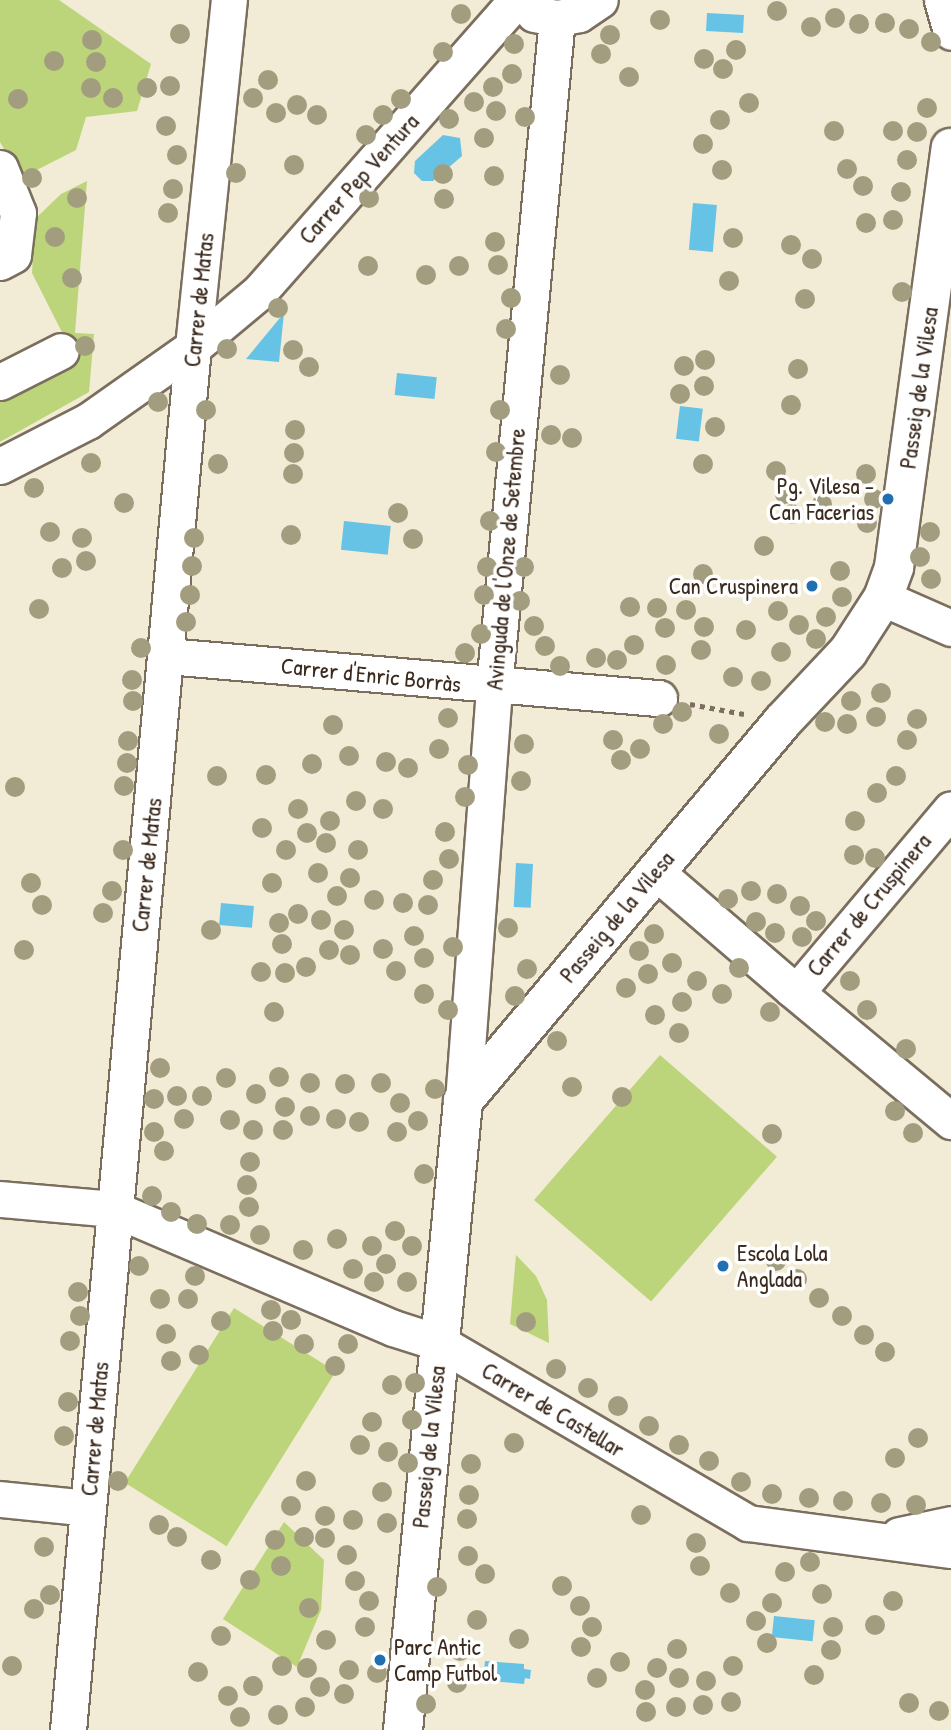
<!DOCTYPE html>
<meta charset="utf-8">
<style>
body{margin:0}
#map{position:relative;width:951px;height:1730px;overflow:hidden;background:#f2ebd5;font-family:"Patrick Hand",sans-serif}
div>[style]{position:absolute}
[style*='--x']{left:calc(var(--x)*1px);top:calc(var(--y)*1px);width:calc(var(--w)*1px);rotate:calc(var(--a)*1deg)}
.green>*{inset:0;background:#bcd57a;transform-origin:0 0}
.water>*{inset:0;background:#66c3e5;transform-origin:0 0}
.path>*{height:4.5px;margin-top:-2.25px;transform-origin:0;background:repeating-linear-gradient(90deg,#7b6e5e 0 5px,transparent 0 10px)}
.roads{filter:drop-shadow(2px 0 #7b6e5e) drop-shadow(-2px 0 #7b6e5e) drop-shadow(0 2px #7b6e5e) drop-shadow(0 -2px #7b6e5e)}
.street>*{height:35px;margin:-17.5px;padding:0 17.5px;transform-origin:17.5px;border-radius:17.5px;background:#fff}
.secondary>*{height:38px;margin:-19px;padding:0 19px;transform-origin:19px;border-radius:19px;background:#fff}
.trees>*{width:20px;height:20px;margin:-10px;border-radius:50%;background:#a39d80}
.dots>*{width:19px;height:19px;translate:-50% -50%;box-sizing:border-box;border:4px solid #fff;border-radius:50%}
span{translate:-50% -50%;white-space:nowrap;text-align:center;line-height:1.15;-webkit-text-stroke:7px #fff;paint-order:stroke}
.street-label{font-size:23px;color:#3b2a1e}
.poi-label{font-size:23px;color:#3b2a1e}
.right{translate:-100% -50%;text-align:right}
.left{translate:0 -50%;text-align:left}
</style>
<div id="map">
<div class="green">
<div style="clip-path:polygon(0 0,59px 0,151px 64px,137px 111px,86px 117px,76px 150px,21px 178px,0 142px)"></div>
<div style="clip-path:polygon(87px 181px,75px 333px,94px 334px,89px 392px,0 442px,0 391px,73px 354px,32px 273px,35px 219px,61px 194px)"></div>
<div style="left:660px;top:1055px;width:155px;height:192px;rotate:41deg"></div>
<div style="clip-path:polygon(516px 1255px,536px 1276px,547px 1300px,549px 1343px,510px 1324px)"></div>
<div style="left:234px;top:1308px;width:120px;height:206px;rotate:32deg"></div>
<div style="clip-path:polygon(284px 1522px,324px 1560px,321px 1610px,297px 1667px,223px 1619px)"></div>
</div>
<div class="water">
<div style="left:707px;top:13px;width:37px;height:18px;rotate:3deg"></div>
<div style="clip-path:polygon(443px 135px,460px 138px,462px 156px,433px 181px,422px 181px,414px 173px,415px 161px)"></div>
<div style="left:693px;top:203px;width:24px;height:47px;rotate:5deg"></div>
<div style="clip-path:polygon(284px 313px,279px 362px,246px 359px)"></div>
<div style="left:397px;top:373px;width:40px;height:22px;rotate:6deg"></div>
<div style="left:680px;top:406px;width:23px;height:33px;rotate:7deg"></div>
<div style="left:344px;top:521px;width:47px;height:29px;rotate:6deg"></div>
<div style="left:516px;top:863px;width:17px;height:44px;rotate:3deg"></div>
<div style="left:221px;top:903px;width:33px;height:22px;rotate:5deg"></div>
<div style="left:774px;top:1616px;width:41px;height:21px;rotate:6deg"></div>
<div style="clip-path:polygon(485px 1661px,524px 1664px,524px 1669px,531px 1670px,530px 1679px,525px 1678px,524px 1684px,483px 1680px)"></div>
</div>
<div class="path">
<div style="--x:690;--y:704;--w:55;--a:10.5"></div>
</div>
<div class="roads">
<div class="street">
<div style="--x:942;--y:0;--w:33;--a:74"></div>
<div style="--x:534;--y:14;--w:23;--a:10"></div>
<div style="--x:557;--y:18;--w:22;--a:-10"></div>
<div style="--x:579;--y:14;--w:25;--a:-34"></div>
<div style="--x:0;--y:168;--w:48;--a:68.2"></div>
<div style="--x:18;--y:213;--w:42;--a:96.8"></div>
<div style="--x:13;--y:255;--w:15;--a:152"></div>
<div style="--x:0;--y:382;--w:68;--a:-26.9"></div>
<div style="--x:0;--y:466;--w:99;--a:-27.1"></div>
<div style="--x:88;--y:421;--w:128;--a:-35.2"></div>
<div style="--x:193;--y:347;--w:86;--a:-39.8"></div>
<div style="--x:259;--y:292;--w:387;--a:-48.6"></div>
<div style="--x:883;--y:598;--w:74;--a:23.8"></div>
<div style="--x:167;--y:656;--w:494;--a:4.9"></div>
<div style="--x:656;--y:872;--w:179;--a:40.7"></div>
<div style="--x:792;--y:989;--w:15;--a:-28"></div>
<div style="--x:805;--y:982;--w:226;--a:-49.8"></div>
<div style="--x:792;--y:989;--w:207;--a:39.7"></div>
<div style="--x:463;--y:1101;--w:415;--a:-85.7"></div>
<div style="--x:494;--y:687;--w:672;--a:-84.62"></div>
<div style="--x:0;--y:1199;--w:114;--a:5"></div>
<div style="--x:114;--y:1209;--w:303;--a:23.1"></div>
<div style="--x:393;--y:1328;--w:49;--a:17.7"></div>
<div style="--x:440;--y:1343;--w:357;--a:30.3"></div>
<div style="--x:748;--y:1523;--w:205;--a:7.6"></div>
<div style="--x:0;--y:1499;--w:88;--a:5.8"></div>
<div style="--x:899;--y:1535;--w:53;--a:-11.9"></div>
<div style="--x:68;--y:1730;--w:1389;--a:-84.84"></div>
<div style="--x:193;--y:347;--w:349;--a:-84.1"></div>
</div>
<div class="secondary">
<div style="--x:403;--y:1730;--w:632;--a:-84.55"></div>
<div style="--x:463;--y:1101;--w:495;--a:-49.9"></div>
<div style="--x:782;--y:722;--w:96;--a:-46.7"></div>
<div style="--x:848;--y:652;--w:64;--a:-57.1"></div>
<div style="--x:883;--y:598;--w:33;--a:-70"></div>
<div style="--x:894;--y:567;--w:423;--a:-82.3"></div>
</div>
</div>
<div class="trees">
<div style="left:777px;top:11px"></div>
<div style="left:461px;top:14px"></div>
<div style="left:835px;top:18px"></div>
<div style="left:660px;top:20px"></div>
<div style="left:885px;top:23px"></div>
<div style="left:859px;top:24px"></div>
<div style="left:811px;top:27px"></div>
<div style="left:909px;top:29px"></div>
<div style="left:180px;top:34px"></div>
<div style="left:610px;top:35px"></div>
<div style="left:92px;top:40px"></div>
<div style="left:931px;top:42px"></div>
<div style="left:514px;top:44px"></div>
<div style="left:736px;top:50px"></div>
<div style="left:443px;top:52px"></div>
<div style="left:601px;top:54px"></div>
<div style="left:704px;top:59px"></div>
<div style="left:54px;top:61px"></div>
<div style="left:96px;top:62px"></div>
<div style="left:723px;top:69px"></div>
<div style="left:512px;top:74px"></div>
<div style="left:629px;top:77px"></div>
<div style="left:268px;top:80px"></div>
<div style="left:170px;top:86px"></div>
<div style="left:493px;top:87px"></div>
<div style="left:91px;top:88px"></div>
<div style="left:147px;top:88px"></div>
<div style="left:113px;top:98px"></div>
<div style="left:253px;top:98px"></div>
<div style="left:18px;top:99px"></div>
<div style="left:401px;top:99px"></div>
<div style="left:474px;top:102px"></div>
<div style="left:749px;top:103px"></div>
<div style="left:297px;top:105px"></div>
<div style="left:927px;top:108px"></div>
<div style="left:496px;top:111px"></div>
<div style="left:276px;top:113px"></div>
<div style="left:317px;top:115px"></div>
<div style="left:383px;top:115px"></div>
<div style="left:525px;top:117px"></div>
<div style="left:449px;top:119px"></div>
<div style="left:720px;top:120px"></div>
<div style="left:166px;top:126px"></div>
<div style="left:834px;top:131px"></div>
<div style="left:893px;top:131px"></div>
<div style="left:917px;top:132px"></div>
<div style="left:366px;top:135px"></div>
<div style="left:484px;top:138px"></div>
<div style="left:703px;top:144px"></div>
<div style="left:177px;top:155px"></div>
<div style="left:907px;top:160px"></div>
<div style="left:294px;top:165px"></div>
<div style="left:847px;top:169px"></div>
<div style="left:722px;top:170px"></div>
<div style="left:236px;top:173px"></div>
<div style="left:443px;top:174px"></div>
<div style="left:494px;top:176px"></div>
<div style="left:32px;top:178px"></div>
<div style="left:863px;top:186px"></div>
<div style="left:173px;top:189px"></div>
<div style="left:901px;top:192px"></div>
<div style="left:77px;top:198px"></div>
<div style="left:369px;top:198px"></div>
<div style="left:444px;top:199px"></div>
<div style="left:168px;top:213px"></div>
<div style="left:893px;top:220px"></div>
<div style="left:866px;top:223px"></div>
<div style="left:55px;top:237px"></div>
<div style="left:733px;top:238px"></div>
<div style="left:495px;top:242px"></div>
<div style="left:791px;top:245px"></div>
<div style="left:812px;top:259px"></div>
<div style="left:498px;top:265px"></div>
<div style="left:368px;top:266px"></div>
<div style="left:459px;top:266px"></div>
<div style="left:426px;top:275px"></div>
<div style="left:72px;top:278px"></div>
<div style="left:729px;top:281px"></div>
<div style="left:902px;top:292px"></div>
<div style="left:511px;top:298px"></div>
<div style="left:805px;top:299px"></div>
<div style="left:278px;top:308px"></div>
<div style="left:506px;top:329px"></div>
<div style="left:85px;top:346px"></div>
<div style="left:227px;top:349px"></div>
<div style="left:293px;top:350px"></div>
<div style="left:705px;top:360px"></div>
<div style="left:684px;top:366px"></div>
<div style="left:309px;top:367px"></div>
<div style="left:798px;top:369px"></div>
<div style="left:560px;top:375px"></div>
<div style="left:704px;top:386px"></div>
<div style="left:680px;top:394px"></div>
<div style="left:158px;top:402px"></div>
<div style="left:791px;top:405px"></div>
<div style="left:206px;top:410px"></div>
<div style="left:500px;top:410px"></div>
<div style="left:715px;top:427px"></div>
<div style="left:295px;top:430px"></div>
<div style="left:551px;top:435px"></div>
<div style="left:572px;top:438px"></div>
<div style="left:496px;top:452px"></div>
<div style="left:294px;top:453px"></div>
<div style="left:91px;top:463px"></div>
<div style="left:218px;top:464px"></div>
<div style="left:703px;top:464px"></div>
<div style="left:776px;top:471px"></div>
<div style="left:293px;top:474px"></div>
<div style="left:866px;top:474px"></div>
<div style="left:34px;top:488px"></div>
<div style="left:785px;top:494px"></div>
<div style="left:874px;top:499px"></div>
<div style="left:124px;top:503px"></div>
<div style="left:822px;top:504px"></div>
<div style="left:398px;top:513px"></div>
<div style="left:792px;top:514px"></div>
<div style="left:490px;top:521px"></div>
<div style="left:867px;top:523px"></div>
<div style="left:50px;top:532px"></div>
<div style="left:930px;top:532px"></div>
<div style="left:291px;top:535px"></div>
<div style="left:82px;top:538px"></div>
<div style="left:194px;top:538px"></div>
<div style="left:413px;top:539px"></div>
<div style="left:764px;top:546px"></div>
<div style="left:920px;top:557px"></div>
<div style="left:86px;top:561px"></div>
<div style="left:192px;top:566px"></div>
<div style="left:487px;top:567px"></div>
<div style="left:524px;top:567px"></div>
<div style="left:62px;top:568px"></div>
<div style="left:840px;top:571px"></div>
<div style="left:703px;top:574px"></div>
<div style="left:931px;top:579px"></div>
<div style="left:190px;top:595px"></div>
<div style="left:484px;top:595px"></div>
<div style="left:842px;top:597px"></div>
<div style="left:520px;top:601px"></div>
<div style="left:630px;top:607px"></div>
<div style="left:657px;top:608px"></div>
<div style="left:39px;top:609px"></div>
<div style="left:686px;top:610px"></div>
<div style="left:778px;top:611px"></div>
<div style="left:826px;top:617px"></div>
<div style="left:186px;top:622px"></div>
<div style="left:799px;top:625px"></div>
<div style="left:534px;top:626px"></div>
<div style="left:704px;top:627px"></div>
<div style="left:665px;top:628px"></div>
<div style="left:746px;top:630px"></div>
<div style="left:481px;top:634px"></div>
<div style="left:816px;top:639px"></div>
<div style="left:634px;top:645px"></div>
<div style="left:545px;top:646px"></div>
<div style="left:141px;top:648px"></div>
<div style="left:701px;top:650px"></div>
<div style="left:781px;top:652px"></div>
<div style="left:465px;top:653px"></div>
<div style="left:596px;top:658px"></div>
<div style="left:617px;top:660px"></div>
<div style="left:666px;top:665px"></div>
<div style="left:560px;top:666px"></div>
<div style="left:733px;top:677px"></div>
<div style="left:132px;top:680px"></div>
<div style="left:761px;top:681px"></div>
<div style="left:881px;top:693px"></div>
<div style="left:133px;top:701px"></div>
<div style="left:851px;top:701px"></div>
<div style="left:682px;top:712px"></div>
<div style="left:876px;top:717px"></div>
<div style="left:448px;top:718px"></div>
<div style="left:917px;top:719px"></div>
<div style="left:825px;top:722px"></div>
<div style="left:663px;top:724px"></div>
<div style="left:847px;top:724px"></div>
<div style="left:333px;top:725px"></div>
<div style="left:719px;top:734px"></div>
<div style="left:613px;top:740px"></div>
<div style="left:907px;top:740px"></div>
<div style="left:128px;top:741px"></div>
<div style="left:524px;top:744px"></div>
<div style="left:439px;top:749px"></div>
<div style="left:640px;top:749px"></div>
<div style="left:349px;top:756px"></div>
<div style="left:621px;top:760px"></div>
<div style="left:386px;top:762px"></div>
<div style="left:127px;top:763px"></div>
<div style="left:312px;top:764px"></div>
<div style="left:468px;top:765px"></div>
<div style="left:408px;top:768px"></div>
<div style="left:266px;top:775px"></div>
<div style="left:217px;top:776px"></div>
<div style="left:896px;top:776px"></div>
<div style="left:521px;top:781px"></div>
<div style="left:124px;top:786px"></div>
<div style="left:15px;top:787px"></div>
<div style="left:877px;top:793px"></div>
<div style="left:465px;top:797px"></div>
<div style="left:356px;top:801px"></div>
<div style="left:298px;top:809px"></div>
<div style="left:383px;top:809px"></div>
<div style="left:330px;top:821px"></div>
<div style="left:855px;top:821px"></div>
<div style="left:262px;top:828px"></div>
<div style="left:445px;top:832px"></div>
<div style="left:307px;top:833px"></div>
<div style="left:326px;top:843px"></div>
<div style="left:123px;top:850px"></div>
<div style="left:286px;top:850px"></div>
<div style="left:358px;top:850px"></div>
<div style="left:854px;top:855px"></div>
<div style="left:875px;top:858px"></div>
<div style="left:449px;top:859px"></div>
<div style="left:318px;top:873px"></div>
<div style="left:350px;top:878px"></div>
<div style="left:433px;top:880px"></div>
<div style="left:31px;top:883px"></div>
<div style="left:272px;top:883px"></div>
<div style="left:112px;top:891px"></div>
<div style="left:751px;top:891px"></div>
<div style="left:777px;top:894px"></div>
<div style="left:337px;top:896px"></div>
<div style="left:728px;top:899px"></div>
<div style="left:374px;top:900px"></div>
<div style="left:403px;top:903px"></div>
<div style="left:42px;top:905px"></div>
<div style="left:428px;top:905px"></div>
<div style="left:800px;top:906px"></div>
<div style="left:103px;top:913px"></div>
<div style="left:298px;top:914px"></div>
<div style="left:321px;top:920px"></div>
<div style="left:816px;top:921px"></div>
<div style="left:756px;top:922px"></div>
<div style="left:279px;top:923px"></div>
<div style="left:508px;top:928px"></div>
<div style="left:211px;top:930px"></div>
<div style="left:344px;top:930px"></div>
<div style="left:775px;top:933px"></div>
<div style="left:654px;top:934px"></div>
<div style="left:414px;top:936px"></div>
<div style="left:802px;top:937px"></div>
<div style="left:282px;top:944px"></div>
<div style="left:453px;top:947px"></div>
<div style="left:383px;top:949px"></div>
<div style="left:24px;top:950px"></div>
<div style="left:329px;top:950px"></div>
<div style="left:639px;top:951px"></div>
<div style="left:350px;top:955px"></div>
<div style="left:424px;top:958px"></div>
<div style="left:672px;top:963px"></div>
<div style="left:306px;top:967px"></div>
<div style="left:739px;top:968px"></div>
<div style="left:527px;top:969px"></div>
<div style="left:396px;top:971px"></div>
<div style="left:261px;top:972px"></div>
<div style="left:285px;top:973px"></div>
<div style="left:648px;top:974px"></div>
<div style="left:697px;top:981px"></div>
<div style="left:850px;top:981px"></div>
<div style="left:626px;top:988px"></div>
<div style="left:424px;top:994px"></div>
<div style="left:722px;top:994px"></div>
<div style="left:515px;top:996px"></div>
<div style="left:682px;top:1002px"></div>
<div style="left:448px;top:1010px"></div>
<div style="left:867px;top:1010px"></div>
<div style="left:274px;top:1012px"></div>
<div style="left:770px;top:1012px"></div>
<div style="left:655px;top:1015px"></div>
<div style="left:679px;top:1033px"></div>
<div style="left:557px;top:1041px"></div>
<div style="left:906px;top:1049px"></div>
<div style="left:160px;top:1068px"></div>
<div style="left:279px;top:1077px"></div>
<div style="left:226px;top:1078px"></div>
<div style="left:310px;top:1083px"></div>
<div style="left:381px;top:1083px"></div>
<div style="left:345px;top:1084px"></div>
<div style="left:572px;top:1087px"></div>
<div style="left:435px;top:1089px"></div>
<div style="left:256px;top:1094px"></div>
<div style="left:177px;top:1096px"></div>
<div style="left:202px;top:1096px"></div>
<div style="left:622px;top:1097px"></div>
<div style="left:154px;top:1099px"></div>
<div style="left:400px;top:1103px"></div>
<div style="left:285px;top:1107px"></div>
<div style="left:895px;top:1111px"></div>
<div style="left:310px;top:1116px"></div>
<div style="left:184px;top:1119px"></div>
<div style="left:336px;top:1119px"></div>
<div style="left:230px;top:1120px"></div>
<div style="left:418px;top:1121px"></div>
<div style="left:359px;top:1122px"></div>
<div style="left:253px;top:1130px"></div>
<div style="left:283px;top:1130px"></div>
<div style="left:154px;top:1132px"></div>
<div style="left:397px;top:1132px"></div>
<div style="left:913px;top:1133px"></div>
<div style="left:772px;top:1134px"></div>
<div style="left:164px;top:1151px"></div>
<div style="left:250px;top:1162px"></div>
<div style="left:424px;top:1174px"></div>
<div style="left:247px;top:1185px"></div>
<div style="left:152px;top:1196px"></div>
<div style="left:249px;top:1207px"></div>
<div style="left:171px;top:1212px"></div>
<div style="left:197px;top:1224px"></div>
<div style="left:230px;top:1225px"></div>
<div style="left:395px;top:1231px"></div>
<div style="left:260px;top:1235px"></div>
<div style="left:337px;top:1239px"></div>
<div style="left:372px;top:1246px"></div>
<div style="left:412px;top:1246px"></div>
<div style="left:303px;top:1250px"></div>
<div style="left:776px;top:1261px"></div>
<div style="left:386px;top:1264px"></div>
<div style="left:139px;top:1266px"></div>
<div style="left:353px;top:1269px"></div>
<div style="left:195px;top:1276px"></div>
<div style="left:797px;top:1279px"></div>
<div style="left:374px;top:1282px"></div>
<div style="left:407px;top:1282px"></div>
<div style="left:78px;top:1292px"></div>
<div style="left:819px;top:1298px"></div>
<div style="left:160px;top:1299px"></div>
<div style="left:188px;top:1299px"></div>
<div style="left:271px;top:1310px"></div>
<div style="left:80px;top:1316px"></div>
<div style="left:842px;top:1316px"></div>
<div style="left:291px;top:1320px"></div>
<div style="left:221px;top:1321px"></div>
<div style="left:526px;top:1322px"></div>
<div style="left:273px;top:1331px"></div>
<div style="left:166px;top:1334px"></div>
<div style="left:864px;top:1335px"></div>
<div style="left:70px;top:1341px"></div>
<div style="left:304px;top:1344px"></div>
<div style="left:348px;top:1344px"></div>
<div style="left:885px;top:1352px"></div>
<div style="left:199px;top:1355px"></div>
<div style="left:171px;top:1361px"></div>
<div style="left:335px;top:1366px"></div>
<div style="left:556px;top:1369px"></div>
<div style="left:415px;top:1383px"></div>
<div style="left:392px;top:1385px"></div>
<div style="left:588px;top:1388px"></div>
<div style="left:68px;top:1402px"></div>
<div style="left:618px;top:1406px"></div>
<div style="left:412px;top:1420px"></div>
<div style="left:372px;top:1422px"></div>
<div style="left:649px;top:1426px"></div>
<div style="left:64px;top:1436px"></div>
<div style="left:918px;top:1438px"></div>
<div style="left:514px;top:1443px"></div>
<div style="left:360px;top:1445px"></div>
<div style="left:679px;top:1445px"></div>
<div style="left:388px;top:1452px"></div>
<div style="left:895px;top:1458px"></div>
<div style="left:709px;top:1461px"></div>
<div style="left:408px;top:1463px"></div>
<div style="left:471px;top:1464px"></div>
<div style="left:118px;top:1481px"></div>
<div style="left:306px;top:1481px"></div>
<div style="left:741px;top:1482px"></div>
<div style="left:382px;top:1492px"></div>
<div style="left:772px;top:1494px"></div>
<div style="left:469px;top:1495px"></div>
<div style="left:809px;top:1498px"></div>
<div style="left:843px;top:1501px"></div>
<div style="left:881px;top:1503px"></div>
<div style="left:916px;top:1505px"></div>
<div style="left:291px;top:1506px"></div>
<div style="left:641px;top:1515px"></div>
<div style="left:325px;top:1516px"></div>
<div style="left:467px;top:1519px"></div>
<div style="left:353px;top:1520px"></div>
<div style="left:387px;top:1523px"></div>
<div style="left:159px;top:1525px"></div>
<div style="left:177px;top:1537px"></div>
<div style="left:304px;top:1537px"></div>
<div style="left:325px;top:1538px"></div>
<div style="left:275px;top:1540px"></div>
<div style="left:696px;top:1543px"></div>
<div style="left:44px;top:1547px"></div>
<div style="left:347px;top:1555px"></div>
<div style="left:468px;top:1556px"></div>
<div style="left:211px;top:1560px"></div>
<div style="left:810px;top:1562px"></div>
<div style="left:281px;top:1566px"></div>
<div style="left:700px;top:1566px"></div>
<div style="left:785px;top:1572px"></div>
<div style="left:485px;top:1574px"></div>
<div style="left:250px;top:1580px"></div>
<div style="left:355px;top:1581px"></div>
<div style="left:562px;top:1586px"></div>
<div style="left:437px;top:1587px"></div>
<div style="left:730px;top:1593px"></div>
<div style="left:822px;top:1594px"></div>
<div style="left:50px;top:1595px"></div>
<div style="left:369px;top:1601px"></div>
<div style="left:893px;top:1601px"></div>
<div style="left:772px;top:1603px"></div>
<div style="left:580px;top:1606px"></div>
<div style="left:309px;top:1608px"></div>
<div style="left:34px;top:1609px"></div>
<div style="left:477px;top:1620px"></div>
<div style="left:756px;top:1621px"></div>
<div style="left:875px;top:1625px"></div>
<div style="left:365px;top:1627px"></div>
<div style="left:592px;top:1627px"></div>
<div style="left:833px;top:1627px"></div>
<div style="left:221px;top:1636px"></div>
<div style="left:519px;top:1639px"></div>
<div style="left:326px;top:1640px"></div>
<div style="left:767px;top:1643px"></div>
<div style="left:581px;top:1647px"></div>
<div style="left:677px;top:1649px"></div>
<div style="left:831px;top:1650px"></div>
<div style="left:460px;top:1651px"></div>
<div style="left:620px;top:1662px"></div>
<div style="left:12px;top:1666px"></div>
<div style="left:282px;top:1666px"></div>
<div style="left:733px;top:1666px"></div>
<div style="left:307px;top:1668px"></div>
<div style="left:657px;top:1668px"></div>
<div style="left:349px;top:1670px"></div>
<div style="left:198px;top:1672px"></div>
<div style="left:377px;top:1673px"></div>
<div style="left:814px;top:1675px"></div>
<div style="left:597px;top:1678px"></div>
<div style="left:679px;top:1678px"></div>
<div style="left:706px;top:1681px"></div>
<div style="left:457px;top:1683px"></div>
<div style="left:253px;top:1686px"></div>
<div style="left:320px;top:1687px"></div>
<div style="left:645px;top:1690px"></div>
<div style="left:344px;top:1694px"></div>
<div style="left:228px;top:1696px"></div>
<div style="left:731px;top:1702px"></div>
<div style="left:909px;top:1703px"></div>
<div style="left:426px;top:1704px"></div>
<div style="left:703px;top:1705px"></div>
<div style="left:305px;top:1707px"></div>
<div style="left:676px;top:1707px"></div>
<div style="left:939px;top:1711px"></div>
<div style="left:646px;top:1712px"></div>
<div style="left:278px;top:1715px"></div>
<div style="left:240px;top:1717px"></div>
</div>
<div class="dots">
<div style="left:888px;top:499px;background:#1f6fb2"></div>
<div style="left:812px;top:586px;background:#1f6fb2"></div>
<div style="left:723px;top:1266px;background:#1f6fb2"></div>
<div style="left:380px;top:1660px;background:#1f6fb2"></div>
</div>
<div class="street-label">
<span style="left:359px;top:179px;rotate:-48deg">Carrer Pep Ventura</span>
<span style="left:199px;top:300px;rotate:-84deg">Carrer de Matas</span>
<span style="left:919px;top:388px;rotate:-82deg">Passeig de la Vilesa</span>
<span style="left:506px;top:559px;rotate:-85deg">Avinguda de l'Onze de Setembre</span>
<span style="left:371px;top:675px;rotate:6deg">Carrer d'Enric Borràs</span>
<span style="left:147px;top:865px;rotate:-84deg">Carrer de Matas</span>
<span style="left:869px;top:905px;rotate:-50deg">Carrer de Cruspinera</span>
<span style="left:617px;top:917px;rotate:-50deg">Passeig de la Vilesa</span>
<span style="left:553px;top:1410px;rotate:31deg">Carrer de Castellar</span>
<span style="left:95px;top:1429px;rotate:-85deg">Carrer de Matas</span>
<span style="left:429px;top:1447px;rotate:-84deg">Passeig de la Vilesa</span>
</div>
<div class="poi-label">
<span class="right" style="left:874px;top:499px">Pg. Vilesa -<br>Can Facerias</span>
<span class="right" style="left:798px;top:586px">Can Cruspinera</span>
<span class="left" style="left:737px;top:1266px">Escola Lola<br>Anglada</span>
<span class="left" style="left:394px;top:1660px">Parc Antic<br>Camp Futbol</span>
</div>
</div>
